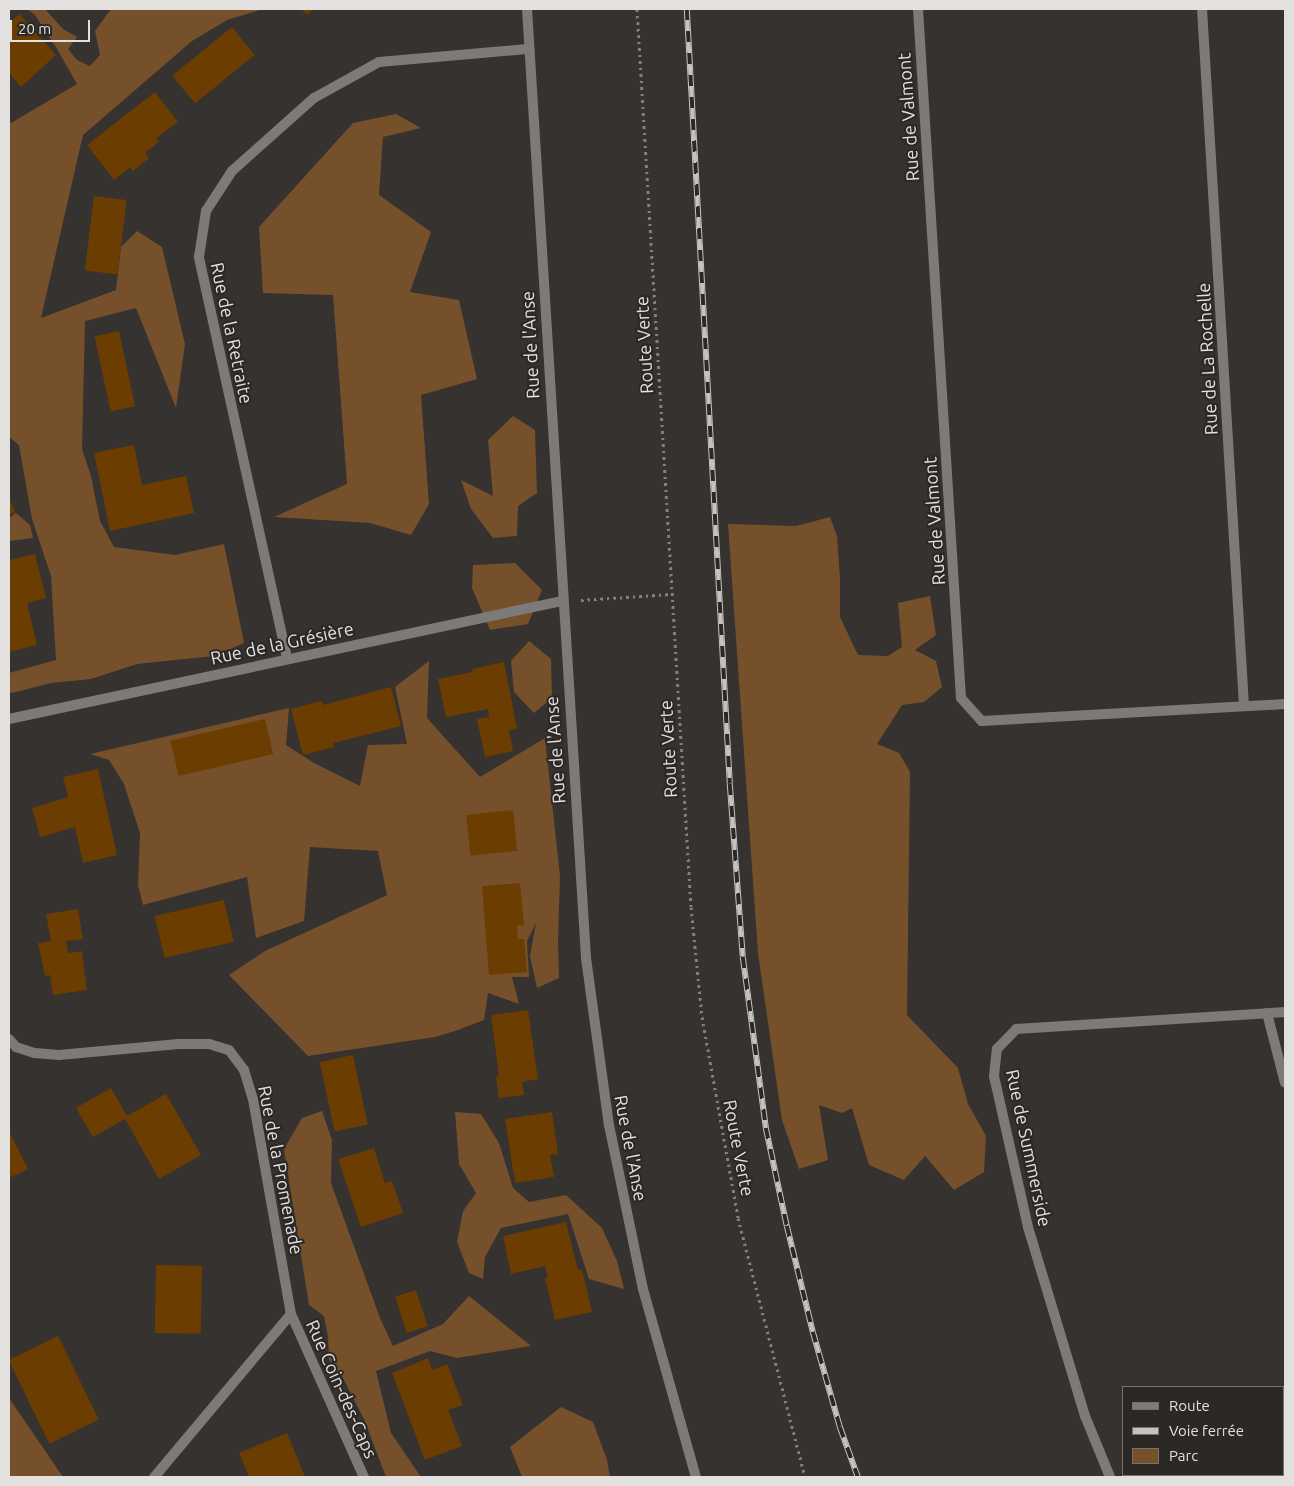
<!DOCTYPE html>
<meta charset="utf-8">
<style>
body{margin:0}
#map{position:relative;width:1294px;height:1486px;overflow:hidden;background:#353230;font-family:Ubuntu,sans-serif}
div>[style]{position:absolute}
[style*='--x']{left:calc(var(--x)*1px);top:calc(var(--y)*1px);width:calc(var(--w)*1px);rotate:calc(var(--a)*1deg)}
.green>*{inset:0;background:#76502a}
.building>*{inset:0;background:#6b3d01;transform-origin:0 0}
.path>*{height:3px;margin-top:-1.5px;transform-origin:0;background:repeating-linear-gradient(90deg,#83817f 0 2.5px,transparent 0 6.5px)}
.minor>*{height:10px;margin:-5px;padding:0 5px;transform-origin:5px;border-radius:5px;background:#7c7b79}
.rail>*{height:5.5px;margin-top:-2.75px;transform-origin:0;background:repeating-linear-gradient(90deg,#2b2826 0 11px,#c4c3c1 0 22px);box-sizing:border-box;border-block:1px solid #c4c3c1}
span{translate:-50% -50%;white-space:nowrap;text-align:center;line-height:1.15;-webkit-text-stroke:4px #2b2826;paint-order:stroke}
.street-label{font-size:18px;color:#e2e1df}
.frame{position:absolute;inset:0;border:10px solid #e2e1df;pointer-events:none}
.legend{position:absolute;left:1122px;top:1386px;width:162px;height:90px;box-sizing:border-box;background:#2b2826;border:1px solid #747270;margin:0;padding:6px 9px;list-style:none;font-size:15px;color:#e2e1df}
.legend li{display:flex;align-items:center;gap:10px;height:25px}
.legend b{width:25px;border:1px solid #747270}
.scale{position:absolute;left:10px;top:20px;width:80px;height:22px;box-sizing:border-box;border:2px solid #e2e1df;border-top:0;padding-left:6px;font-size:15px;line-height:18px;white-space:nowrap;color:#e2e1df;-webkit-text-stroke:4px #2b2826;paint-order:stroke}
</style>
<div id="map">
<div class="green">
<div style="clip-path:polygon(27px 9px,45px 9px,63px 29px,77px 37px,68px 49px,77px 60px,90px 66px,100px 55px,95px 31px,111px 9px,263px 9px,227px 20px,192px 41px,83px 135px,41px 318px,116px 290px,121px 247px,137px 231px,162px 247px,185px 344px,176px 408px,136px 308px,85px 321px,82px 449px,91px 476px,100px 521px,114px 547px,175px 555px,224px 544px,244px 643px,214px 656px,137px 664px,91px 679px,51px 683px,12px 693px,9px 691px,9px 673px,56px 660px,51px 576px,32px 519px,19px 445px,9px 437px,9px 121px,11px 123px,77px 84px,57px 49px,35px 15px)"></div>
<div style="clip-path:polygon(396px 114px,421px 128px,383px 137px,379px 195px,431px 232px,410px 292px,459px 300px,477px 379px,421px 395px,429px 504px,411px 535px,370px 523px,274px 517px,347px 484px,333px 295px,263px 293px,259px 227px,353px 123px)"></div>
<div style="clip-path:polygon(513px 416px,535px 430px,537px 493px,518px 506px,517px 536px,493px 538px,471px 509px,461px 480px,493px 496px,488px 440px)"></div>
<div style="clip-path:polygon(16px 513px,30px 525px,33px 538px,9px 541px,9px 518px)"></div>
<div style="clip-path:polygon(830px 517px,837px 536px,840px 578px,840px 617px,858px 655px,888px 656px,902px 647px,898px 603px,930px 596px,936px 635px,915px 650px,936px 661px,942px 687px,924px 702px,902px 705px,877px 744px,899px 753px,910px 772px,907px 1015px,958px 1068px,968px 1104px,986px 1136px,984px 1172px,954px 1190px,925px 1156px,904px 1180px,869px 1165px,852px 1108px,842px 1113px,819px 1105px,828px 1160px,799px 1169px,782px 1120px,758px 953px,728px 524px,796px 526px)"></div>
<div style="clip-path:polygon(515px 563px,542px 590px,528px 624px,490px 630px,472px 588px,473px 565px)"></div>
<div style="clip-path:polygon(529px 641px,551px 659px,552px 698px,534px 713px,514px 692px,511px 661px)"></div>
<div style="clip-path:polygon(429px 661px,427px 718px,480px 777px,545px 738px,560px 876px,558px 941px,559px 978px,537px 988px,530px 956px,536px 923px,527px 941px,529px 977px,512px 977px,519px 1004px,488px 993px,484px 1020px,455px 1031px,435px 1037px,308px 1056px,229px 975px,265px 951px,387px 895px,378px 851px,310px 847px,304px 921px,256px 938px,247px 877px,143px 905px,138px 885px,140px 833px,124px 784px,109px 760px,90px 754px,289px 708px,286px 745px,314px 763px,360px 786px,368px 745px,407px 744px,395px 687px)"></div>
<div style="clip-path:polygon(322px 1111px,332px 1140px,331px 1183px,380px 1318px,393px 1346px,443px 1324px,469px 1296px,531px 1346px,457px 1358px,430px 1351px,376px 1371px,391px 1433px,421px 1477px,386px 1477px,364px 1419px,342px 1376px,329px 1360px,328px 1337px,324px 1316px,309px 1305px,284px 1149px,302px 1118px)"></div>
<div style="clip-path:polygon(455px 1112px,481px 1114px,499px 1143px,513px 1188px,529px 1202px,566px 1195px,602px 1228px,617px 1261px,624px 1289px,589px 1279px,568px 1214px,501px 1228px,485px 1257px,483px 1279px,469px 1273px,457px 1242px,463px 1211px,476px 1193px,459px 1164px)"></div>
<div style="clip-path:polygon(9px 1398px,63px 1477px,9px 1477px)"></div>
<div style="clip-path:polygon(561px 1407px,593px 1422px,607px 1460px,610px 1477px,522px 1477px,510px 1447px)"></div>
</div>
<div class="building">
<div style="clip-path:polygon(301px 9px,314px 9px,307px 15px)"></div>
<div style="clip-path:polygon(19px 14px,56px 55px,21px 87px,9px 73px,9px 23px)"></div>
<div style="left:232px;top:27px;width:36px;height:77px;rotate:51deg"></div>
<div style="clip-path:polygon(155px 92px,178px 122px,156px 138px,159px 142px,145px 153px,149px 158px,133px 171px,130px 167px,114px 180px,87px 145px)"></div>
<div style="left:94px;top:196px;width:33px;height:75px;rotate:7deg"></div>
<div style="left:119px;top:331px;width:77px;height:25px;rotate:78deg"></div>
<div style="clip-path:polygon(134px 445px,142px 485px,186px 476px,194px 513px,110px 531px,94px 453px)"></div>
<div style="clip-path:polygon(9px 498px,15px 512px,9px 515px)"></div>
<div style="clip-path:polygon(35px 554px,46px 598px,27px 603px,37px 645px,9px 652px,9px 560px)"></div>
<div style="clip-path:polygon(504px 662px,517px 729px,509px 730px,513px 751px,485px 757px,477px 719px,489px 717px,488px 709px,446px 717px,438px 679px,473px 672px,472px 669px)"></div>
<div style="clip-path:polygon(391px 687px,401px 726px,333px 743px,334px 747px,303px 755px,291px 709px,322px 701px,323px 705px)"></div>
<div style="left:265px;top:719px;width:36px;height:97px;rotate:77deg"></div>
<div style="clip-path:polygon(98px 769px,117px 855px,83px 863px,75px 827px,40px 837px,32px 808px,68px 797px,63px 777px)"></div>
<div style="left:513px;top:810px;width:41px;height:47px;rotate:84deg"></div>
<div style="clip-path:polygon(520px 883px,524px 925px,517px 926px,518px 939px,524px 939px,527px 972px,489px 975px,482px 886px)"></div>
<div style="left:224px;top:900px;width:43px;height:71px;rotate:77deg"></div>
<div style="clip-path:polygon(78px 909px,83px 939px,66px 941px,68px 953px,82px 951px,87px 990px,53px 995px,50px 975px,45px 976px,38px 943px,51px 941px,46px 914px)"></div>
<div style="clip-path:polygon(528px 1010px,538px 1079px,522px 1082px,524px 1095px,499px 1098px,496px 1077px,499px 1076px,491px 1015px)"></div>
<div style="left:353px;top:1055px;width:71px;height:34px;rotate:78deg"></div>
<div style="clip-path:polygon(111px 1088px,127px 1116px,166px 1094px,201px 1155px,159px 1179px,125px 1119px,93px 1137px,76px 1108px)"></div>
<div style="clip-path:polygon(552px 1112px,558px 1154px,550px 1155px,554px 1177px,515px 1183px,505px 1119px)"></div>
<div style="clip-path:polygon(9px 1131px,28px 1169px,9px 1178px)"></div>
<div style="clip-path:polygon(374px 1148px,385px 1183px,392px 1181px,403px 1213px,361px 1227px,338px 1159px)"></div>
<div style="clip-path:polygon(566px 1222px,578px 1270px,582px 1269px,592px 1312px,555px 1320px,545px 1278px,548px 1277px,545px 1266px,511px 1274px,503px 1236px)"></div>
<div style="left:156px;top:1265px;width:46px;height:68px;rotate:1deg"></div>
<div style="left:416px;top:1290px;width:38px;height:22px;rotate:72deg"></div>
<div style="left:58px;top:1336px;width:93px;height:55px;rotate:64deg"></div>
<div style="clip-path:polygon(428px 1358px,432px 1370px,447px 1364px,463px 1405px,448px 1410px,462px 1446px,425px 1460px,392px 1373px)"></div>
<div style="clip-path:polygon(287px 1433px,305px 1477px,249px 1477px,239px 1453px)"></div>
</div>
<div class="path">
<div style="--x:637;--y:9;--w:900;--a:86.56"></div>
<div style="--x:691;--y:907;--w:111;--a:84.3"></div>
<div style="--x:702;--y:1017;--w:204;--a:79.8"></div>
<div style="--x:738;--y:1218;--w:268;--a:75.5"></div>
<div style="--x:581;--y:600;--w:91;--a:-3.8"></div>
</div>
<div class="minor">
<div style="--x:527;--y:9;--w:951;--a:86.44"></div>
<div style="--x:586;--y:958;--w:169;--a:82.2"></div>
<div style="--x:609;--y:1125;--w:167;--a:78.3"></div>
<div style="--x:643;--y:1289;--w:195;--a:74.3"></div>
<div style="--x:918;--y:9;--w:690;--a:86.43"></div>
<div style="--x:961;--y:698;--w:31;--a:48"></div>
<div style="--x:982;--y:721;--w:303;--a:-3.2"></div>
<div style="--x:1202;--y:9;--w:698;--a:86.55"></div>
<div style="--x:287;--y:658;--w:411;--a:-102.4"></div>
<div style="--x:199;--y:257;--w:47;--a:-81.3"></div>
<div style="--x:206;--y:211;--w:48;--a:-57"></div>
<div style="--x:232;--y:171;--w:110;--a:-41.7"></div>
<div style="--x:314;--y:98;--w:74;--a:-29"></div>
<div style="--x:379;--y:62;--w:151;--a:-5"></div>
<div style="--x:9;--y:719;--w:565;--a:-12.05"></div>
<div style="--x:1267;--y:1013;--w:72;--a:75.6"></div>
<div style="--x:9;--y:1039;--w:11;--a:49"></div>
<div style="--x:16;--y:1047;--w:20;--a:18"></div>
<div style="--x:35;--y:1053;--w:24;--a:5"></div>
<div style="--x:59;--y:1055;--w:120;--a:-5.3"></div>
<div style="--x:178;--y:1044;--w:31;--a:0"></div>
<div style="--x:209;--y:1044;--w:21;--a:17"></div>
<div style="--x:229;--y:1050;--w:25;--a:53"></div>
<div style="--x:244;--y:1070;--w:30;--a:73"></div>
<div style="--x:253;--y:1099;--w:218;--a:80"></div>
<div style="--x:291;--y:1314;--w:213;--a:130"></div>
<div style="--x:291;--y:1314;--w:179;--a:65.9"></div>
<div style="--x:1110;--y:1477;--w:66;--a:-112.3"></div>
<div style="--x:1085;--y:1416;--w:197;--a:-106.8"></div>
<div style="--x:1028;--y:1227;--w:155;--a:-102.7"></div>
<div style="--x:994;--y:1076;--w:27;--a:-84"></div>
<div style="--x:997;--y:1049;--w:28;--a:-46"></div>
<div style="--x:1016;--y:1029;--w:270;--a:-3.6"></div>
</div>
<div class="rail">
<div style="--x:687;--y:9;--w:776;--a:86.82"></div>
<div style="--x:730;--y:784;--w:173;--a:85.7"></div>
<div style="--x:743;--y:957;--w:173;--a:82.3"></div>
<div style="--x:766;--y:1128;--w:100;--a:77.9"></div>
<div style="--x:787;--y:1226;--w:109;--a:76.2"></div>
<div style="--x:813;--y:1332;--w:99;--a:74.1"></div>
<div style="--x:840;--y:1427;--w:53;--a:70.2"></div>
</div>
<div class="street-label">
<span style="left:908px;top:117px;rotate:-94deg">Rue de Valmont</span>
<span style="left:232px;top:333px;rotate:78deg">Rue de la Retraite</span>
<span style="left:530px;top:345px;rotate:-93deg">Rue de l'Anse</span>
<span style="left:644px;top:345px;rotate:-93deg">Route Verte</span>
<span style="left:1207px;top:359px;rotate:-93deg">Rue de La Rochelle</span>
<span style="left:934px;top:521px;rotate:-94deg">Rue de Valmont</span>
<span style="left:282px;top:643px;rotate:-12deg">Rue de la Grésière</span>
<span style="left:668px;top:749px;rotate:-93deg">Route Verte</span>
<span style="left:555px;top:750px;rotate:-94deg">Rue de l'Anse</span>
<span style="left:631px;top:1148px;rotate:79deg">Rue de l'Anse</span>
<span style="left:739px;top:1148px;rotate:79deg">Route Verte</span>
<span style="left:1029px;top:1148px;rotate:78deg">Rue de Summerside</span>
<span style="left:281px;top:1170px;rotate:79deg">Rue de la Promenade</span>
<span style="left:342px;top:1389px;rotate:66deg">Rue Coin-des-Caps</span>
</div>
<div class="frame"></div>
<ul class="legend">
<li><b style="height:6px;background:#7c7b79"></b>Route</li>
<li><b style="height:6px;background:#c4c3c1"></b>Voie ferrée</li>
<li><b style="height:14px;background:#76502a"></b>Parc</li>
</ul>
<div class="scale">20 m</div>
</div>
